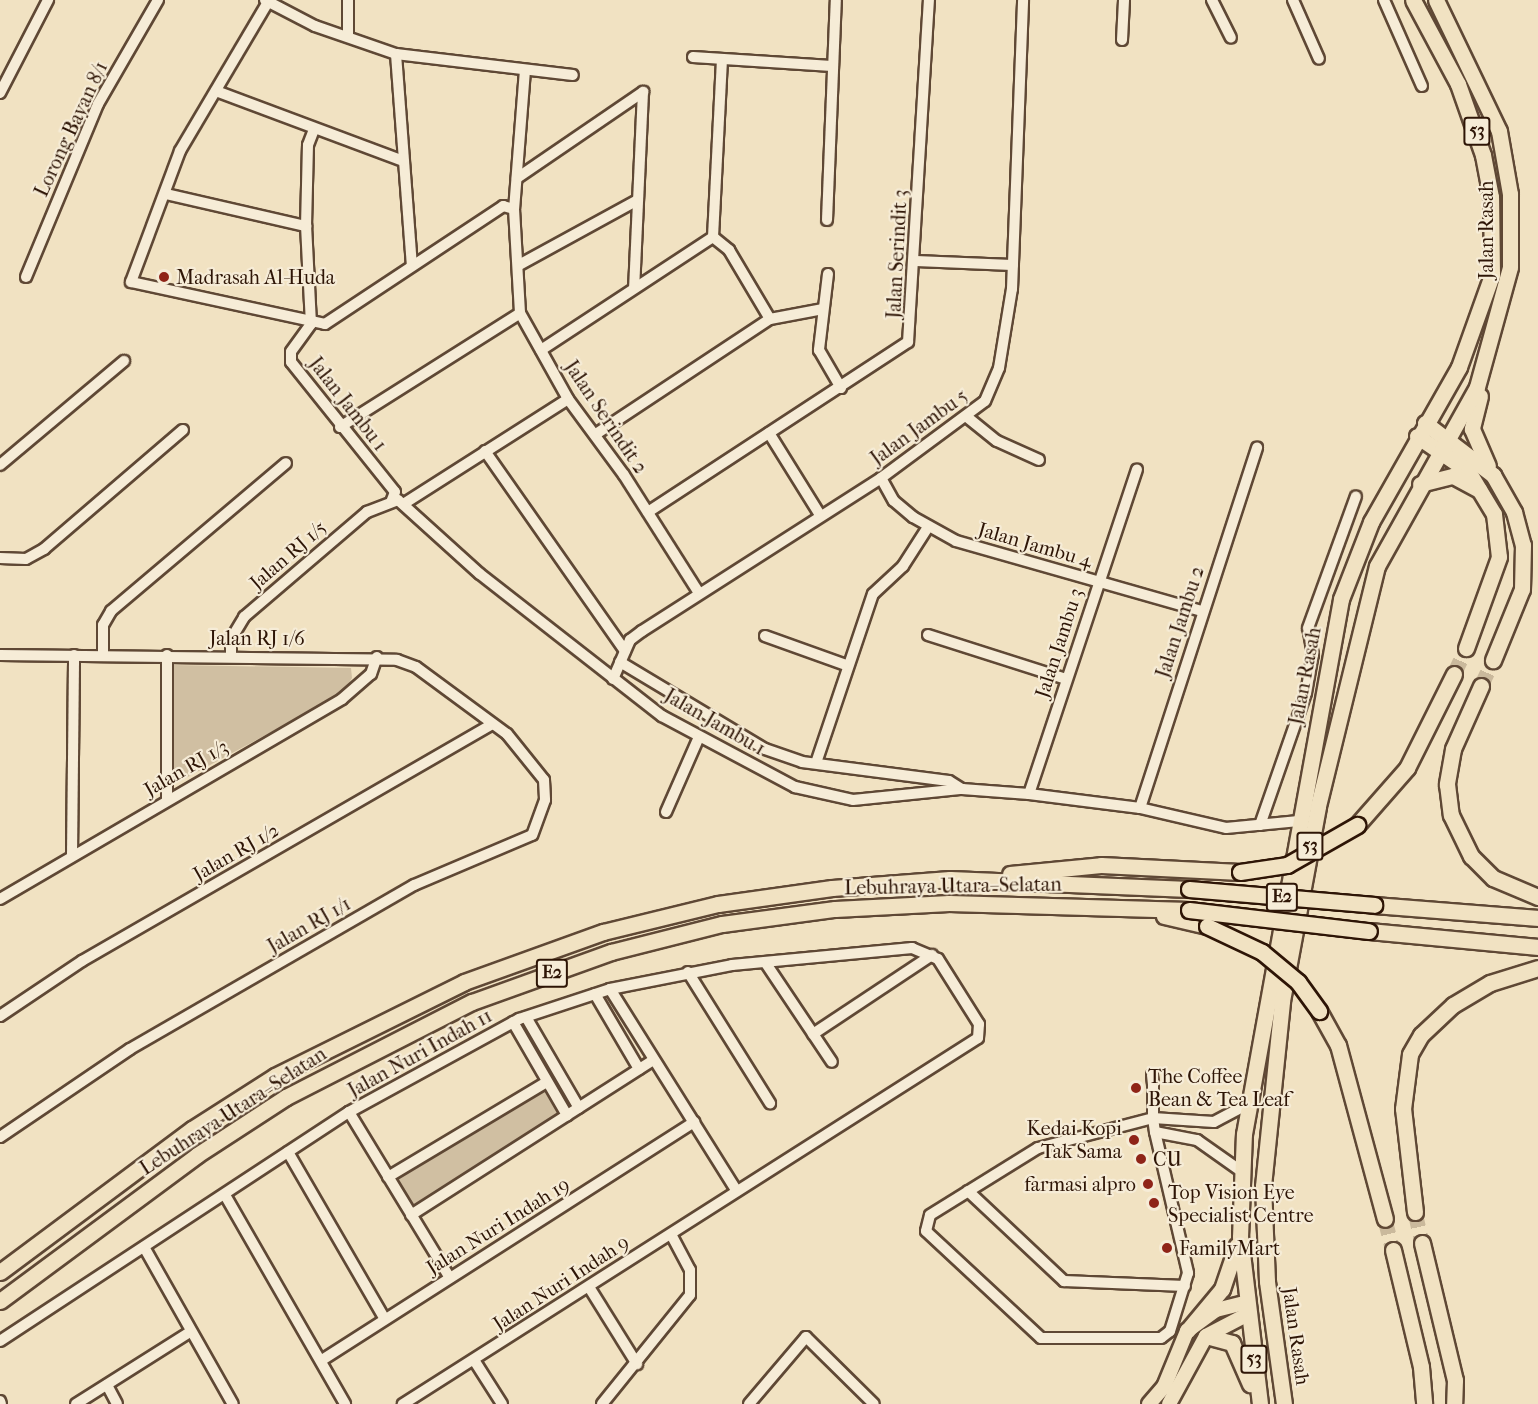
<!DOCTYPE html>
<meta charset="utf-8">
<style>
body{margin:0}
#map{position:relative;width:1538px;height:1404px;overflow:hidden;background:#f1e2c2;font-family:"IM FELL French Canon",serif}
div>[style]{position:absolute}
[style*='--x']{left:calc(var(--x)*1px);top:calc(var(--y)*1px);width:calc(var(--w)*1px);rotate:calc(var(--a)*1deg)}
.green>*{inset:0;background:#d0bfa2;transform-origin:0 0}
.highway-tunnel>*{height:15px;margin-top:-7.5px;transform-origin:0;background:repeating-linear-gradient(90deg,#cab99c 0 15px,transparent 0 23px)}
.roads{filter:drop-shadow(2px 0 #5f4835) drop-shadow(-2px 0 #5f4835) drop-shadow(0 2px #5f4835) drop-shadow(0 -2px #5f4835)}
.minor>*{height:10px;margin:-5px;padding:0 5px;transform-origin:5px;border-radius:5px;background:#f6ecd7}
.major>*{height:14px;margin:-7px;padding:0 7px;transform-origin:7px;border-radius:7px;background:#f1e2c2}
.highway>*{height:15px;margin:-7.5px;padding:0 7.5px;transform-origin:7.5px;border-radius:7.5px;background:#f1e2c2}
.bridges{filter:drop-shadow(2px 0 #2e1506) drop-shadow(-2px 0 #2e1506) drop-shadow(0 2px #2e1506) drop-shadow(0 -2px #2e1506)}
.highway-bridge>*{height:15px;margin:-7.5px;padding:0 7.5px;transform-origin:7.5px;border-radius:7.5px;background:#f1e2c2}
.dots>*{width:16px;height:16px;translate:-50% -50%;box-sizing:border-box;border:3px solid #f6ecd7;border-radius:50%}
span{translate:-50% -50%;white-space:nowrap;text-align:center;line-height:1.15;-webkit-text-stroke:4.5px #f6ecd7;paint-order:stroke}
.shield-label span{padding:2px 4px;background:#f6ecd7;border:2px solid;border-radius:4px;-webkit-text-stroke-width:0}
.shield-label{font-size:18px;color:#2e1506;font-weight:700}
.street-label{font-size:20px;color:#2e1506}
.poi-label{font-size:20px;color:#2e1506}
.left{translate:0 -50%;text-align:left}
.right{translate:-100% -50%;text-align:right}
</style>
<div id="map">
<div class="green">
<div style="clip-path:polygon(174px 665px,351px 668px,352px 678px,345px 690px,321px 705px,173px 785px)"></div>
<div style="left:542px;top:1088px;width:32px;height:171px;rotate:58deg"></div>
</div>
<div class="highway-tunnel">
<div style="--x:1454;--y:674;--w:29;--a:-65"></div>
<div style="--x:1481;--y:686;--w:29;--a:-65"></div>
<div style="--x:1415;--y:1212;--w:32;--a:77"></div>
<div style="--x:1385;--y:1219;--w:32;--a:76"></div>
</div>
<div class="roads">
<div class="minor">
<div style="--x:265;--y:0;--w:56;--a:27.5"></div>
<div style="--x:315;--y:26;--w:86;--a:19.1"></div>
<div style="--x:396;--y:54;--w:178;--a:6.8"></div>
<div style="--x:1212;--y:0;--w:42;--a:63.4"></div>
<div style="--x:1293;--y:0;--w:64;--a:66.2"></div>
<div style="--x:1384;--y:0;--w:94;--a:66.2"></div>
<div style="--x:268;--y:2;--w:173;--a:120.6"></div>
<div style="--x:180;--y:151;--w:140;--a:110.5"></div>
<div style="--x:131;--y:282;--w:198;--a:12.2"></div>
<div style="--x:325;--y:324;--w:214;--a:-33.5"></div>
<div style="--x:503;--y:206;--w:11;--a:15"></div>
<div style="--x:348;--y:36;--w:36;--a:-90"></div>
<div style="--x:1122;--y:40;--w:40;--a:-87.1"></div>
<div style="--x:396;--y:54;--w:212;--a:85.7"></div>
<div style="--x:693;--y:57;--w:139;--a:3.7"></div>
<div style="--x:525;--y:70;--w:139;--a:94.5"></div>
<div style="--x:514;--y:209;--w:104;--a:86.7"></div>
<div style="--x:520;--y:313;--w:98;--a:60.8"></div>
<div style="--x:568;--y:399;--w:94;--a:53.6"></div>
<div style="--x:624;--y:475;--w:140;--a:57.6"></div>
<div style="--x:216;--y:91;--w:200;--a:20.5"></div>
<div style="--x:0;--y:93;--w:105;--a:-62.7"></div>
<div style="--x:517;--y:178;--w:153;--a:-34.3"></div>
<div style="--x:643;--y:92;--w:195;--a:92.6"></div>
<div style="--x:166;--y:194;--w:144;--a:12.9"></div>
<div style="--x:827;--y:220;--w:220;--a:-87.7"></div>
<div style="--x:713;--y:237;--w:21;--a:39"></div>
<div style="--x:729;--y:250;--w:80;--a:59.3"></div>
<div style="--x:915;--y:261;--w:98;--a:2.3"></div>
<div style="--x:519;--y:265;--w:133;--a:-28.7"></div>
<div style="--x:828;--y:274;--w:77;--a:96.8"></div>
<div style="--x:819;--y:350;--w:44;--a:59.9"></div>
<div style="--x:26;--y:277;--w:187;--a:-67.4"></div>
<div style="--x:98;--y:104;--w:120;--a:-60"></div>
<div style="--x:311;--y:324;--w:34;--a:126"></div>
<div style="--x:291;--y:352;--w:10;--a:90"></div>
<div style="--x:291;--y:362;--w:166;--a:51.3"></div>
<div style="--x:395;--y:492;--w:9;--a:111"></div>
<div style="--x:311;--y:324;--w:98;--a:-92.9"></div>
<div style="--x:306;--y:226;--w:81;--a:-88.6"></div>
<div style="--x:308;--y:145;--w:17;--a:-69"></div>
<div style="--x:541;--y:350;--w:206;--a:-33.3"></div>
<div style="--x:713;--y:237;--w:177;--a:-87.1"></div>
<div style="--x:967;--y:417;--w:38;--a:39"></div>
<div style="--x:997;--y:441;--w:46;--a:24.3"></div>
<div style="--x:340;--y:427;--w:213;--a:-32.3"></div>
<div style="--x:769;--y:433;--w:97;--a:58.1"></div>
<div style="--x:596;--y:434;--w:209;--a:-33.5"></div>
<div style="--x:770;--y:319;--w:54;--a:-10.7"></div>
<div style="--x:485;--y:451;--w:244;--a:55"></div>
<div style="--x:0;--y:465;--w:162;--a:-40"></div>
<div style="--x:881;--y:478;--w:26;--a:61"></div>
<div style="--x:894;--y:501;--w:25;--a:40"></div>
<div style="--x:913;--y:517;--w:49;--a:29.2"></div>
<div style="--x:956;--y:541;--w:255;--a:15.9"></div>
<div style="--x:405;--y:503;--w:193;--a:-32.5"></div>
<div style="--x:648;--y:512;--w:311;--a:-33.2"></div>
<div style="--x:908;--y:342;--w:343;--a:-86.5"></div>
<div style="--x:0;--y:558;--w:26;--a:2"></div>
<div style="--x:26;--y:559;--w:21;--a:-29"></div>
<div style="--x:44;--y:549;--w:183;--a:-40.6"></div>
<div style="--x:928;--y:635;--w:145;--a:17.7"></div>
<div style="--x:765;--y:636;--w:86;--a:19.7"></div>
<div style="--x:0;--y:655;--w:397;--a:0.7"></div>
<div style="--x:397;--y:660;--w:20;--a:20"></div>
<div style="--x:416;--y:667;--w:113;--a:36.4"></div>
<div style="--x:507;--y:734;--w:59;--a:51.2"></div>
<div style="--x:544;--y:780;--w:20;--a:87"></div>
<div style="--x:545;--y:800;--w:37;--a:110"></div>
<div style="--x:532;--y:835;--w:128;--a:157"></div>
<div style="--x:414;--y:885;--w:328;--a:150"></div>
<div style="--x:130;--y:1049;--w:157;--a:145.9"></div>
<div style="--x:103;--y:655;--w:30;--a:-90"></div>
<div style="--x:103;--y:625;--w:16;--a:-60"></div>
<div style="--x:111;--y:611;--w:229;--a:-40.2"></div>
<div style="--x:167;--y:655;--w:144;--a:90"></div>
<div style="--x:231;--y:656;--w:17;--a:-90"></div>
<div style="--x:231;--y:639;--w:26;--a:-59"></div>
<div style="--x:244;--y:617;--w:162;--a:-40.5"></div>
<div style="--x:367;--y:512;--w:33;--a:-21"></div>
<div style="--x:398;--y:500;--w:110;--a:42.1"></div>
<div style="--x:480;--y:574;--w:231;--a:38"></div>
<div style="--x:662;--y:716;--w:151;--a:28.1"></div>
<div style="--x:795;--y:787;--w:59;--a:12.6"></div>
<div style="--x:853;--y:800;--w:110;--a:-5.8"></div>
<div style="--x:962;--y:789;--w:67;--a:4.3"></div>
<div style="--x:1029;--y:794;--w:112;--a:7.2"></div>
<div style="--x:1140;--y:808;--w:88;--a:13.1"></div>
<div style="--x:1226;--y:828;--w:73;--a:-5.5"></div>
<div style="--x:620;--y:662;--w:169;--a:31"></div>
<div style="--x:765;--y:749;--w:39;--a:19"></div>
<div style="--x:802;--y:762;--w:148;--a:7.4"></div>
<div style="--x:949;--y:781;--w:15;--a:32"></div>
<div style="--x:613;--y:679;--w:43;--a:-66.4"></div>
<div style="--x:630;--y:640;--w:15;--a:-37"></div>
<div style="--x:642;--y:631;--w:284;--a:-32.6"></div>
<div style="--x:881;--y:478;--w:129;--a:-36.5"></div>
<div style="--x:985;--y:401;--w:36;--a:-67"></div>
<div style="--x:999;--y:368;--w:80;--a:-80.7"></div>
<div style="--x:1012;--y:289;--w:289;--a:-87.8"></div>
<div style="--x:816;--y:763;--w:178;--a:-71.4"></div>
<div style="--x:873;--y:594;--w:41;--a:-43"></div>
<div style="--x:903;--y:566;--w:46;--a:-57.3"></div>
<div style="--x:1029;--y:794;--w:342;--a:-71.6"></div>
<div style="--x:1140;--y:808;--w:379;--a:-72"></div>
<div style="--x:666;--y:812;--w:82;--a:-66.3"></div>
<div style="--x:1260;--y:825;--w:140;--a:-70.8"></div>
<div style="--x:1306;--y:693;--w:39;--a:-80"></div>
<div style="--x:1313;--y:655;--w:27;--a:-100"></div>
<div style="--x:1308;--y:628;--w:140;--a:-70"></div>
<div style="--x:72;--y:854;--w:199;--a:-89.4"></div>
<div style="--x:0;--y:899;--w:396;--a:-30.3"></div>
<div style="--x:342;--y:699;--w:38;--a:-41"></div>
<div style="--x:371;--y:674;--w:18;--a:-71"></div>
<div style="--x:765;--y:962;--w:120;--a:56.2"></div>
<div style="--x:688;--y:972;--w:155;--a:58"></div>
<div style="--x:610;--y:989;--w:237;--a:57.9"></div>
<div style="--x:595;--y:994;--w:87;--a:59.6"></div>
<div style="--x:0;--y:1016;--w:99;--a:-33.9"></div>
<div style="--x:82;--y:961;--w:474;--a:-30"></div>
<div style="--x:526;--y:1017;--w:105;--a:59.8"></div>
<div style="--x:513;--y:1022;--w:108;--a:59.9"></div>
<div style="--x:813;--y:1034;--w:143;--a:-33.6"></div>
<div style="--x:1152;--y:1075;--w:9;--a:84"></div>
<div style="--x:1153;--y:1084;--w:34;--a:90"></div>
<div style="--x:1153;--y:1118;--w:14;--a:82"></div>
<div style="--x:1155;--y:1132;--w:145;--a:76.8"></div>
<div style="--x:1188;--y:1273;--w:61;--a:107.2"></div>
<div style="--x:1170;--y:1331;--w:11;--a:142"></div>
<div style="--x:1161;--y:1338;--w:120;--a:180"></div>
<div style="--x:1041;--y:1338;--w:157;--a:-137.1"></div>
<div style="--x:926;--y:1231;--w:16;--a:-76"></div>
<div style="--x:930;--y:1215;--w:127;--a:-31.8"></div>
<div style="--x:1038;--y:1148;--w:119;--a:-14.6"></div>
<div style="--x:1153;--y:1118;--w:61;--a:3.8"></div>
<div style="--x:1214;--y:1122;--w:40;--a:-28"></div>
<div style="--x:349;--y:1112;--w:194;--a:58.7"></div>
<div style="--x:1155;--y:1132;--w:43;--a:10.8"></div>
<div style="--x:1197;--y:1140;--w:54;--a:35.2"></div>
<div style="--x:288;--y:1152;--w:193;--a:59.9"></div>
<div style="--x:388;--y:1177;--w:185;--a:-30.9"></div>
<div style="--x:968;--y:1191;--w:132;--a:43.2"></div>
<div style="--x:1064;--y:1281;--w:121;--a:2.4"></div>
<div style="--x:225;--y:1195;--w:241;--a:60.1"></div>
<div style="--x:411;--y:1215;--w:287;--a:-32.6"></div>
<div style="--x:144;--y:1247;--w:180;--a:60.5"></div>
<div style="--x:589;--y:1287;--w:91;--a:58.1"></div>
<div style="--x:0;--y:1341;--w:417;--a:-33.3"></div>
<div style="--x:349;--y:1112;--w:194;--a:-28.7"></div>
<div style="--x:519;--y:1019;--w:96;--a:-18.2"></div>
<div style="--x:610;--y:989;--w:124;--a:-11.1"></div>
<div style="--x:732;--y:965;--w:181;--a:-5.4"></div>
<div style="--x:912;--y:948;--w:28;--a:23"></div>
<div style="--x:938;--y:959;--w:77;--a:57.8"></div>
<div style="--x:979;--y:1024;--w:14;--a:94"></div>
<div style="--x:978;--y:1038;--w:682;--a:147.52"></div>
<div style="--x:322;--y:1360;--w:442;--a:-32.6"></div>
<div style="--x:474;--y:1360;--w:52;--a:57.5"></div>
<div style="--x:107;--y:1385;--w:21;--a:62"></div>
<div style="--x:0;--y:1401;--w:3;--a:72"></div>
<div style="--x:76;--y:1404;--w:135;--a:-32.3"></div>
<div style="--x:602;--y:1404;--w:140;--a:-51.1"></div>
<div style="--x:690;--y:1295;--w:25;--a:-90"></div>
<div style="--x:690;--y:1270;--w:40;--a:-118"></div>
<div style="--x:749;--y:1404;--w:88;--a:-49.6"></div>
<div style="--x:806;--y:1337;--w:95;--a:44.6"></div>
</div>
<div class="major">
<div style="--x:1149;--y:1404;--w:23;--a:-49"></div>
<div style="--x:1164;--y:1387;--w:61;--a:-67.7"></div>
<div style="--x:1187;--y:1331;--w:36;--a:-36"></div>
<div style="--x:1216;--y:1310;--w:32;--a:-14"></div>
<div style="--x:1169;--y:1404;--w:77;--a:-61.4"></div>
<div style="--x:1206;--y:1336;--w:47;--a:-27.6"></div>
</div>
<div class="highway">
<div style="--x:1480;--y:396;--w:34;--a:104"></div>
<div style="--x:1472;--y:429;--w:40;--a:66.6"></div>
<div style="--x:1425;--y:423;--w:86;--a:37.4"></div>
<div style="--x:1493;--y:475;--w:43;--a:60.4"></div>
<div style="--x:1514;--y:512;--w:34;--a:75"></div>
<div style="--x:1523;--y:545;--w:44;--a:91.3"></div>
<div style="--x:1522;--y:589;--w:77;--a:112.2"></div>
<div style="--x:1417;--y:436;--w:62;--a:34.5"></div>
<div style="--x:1468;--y:471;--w:50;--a:58.8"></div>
<div style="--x:1494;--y:514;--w:43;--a:83.4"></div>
<div style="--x:1499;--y:557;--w:97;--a:109.9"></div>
<div style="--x:1420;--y:484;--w:34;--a:-14"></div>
<div style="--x:1453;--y:476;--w:30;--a:28"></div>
<div style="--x:1481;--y:686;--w:69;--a:114"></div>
<div style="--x:1453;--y:749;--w:36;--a:100"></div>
<div style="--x:1447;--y:784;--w:31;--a:83"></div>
<div style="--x:1451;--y:815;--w:46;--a:64"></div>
<div style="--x:1471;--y:856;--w:31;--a:45"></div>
<div style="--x:1493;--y:878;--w:49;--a:22.9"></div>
<div style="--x:1357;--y:825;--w:76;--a:-48.7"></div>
<div style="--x:1407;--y:768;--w:105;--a:-63.4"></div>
<div style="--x:1010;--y:874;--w:91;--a:-5.6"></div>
<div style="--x:1101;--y:865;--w:139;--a:2.9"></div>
<div style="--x:1374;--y:905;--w:165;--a:4.5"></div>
<div style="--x:1164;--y:916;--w:44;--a:13.1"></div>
<div style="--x:1369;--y:931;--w:170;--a:5.4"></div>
<div style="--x:1319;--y:1011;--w:39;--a:61"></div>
<div style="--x:1338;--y:1045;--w:180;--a:74.9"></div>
<div style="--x:1415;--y:1212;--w:104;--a:-96.6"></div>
<div style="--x:1403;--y:1109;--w:55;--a:-82.7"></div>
<div style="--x:1410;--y:1054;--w:22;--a:-60"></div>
<div style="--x:1421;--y:1035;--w:44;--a:-43.2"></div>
<div style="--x:1453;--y:1005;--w:43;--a:-30.7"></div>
<div style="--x:1490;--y:983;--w:50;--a:-17.4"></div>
<div style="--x:1422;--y:1243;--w:141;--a:76.5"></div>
<div style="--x:1455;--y:1380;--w:24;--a:92"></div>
<div style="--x:1393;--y:1250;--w:120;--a:76.5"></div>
<div style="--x:1421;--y:1367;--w:37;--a:85"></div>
<div style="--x:0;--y:1272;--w:239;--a:-36.7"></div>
<div style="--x:192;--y:1129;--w:98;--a:-32.6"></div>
<div style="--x:275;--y:1076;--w:211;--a:-26.4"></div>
<div style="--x:464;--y:982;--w:148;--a:-19.8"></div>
<div style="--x:603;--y:932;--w:118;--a:-13.7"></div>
<div style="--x:718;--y:904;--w:115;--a:-8"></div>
<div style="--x:832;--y:888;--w:118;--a:-4.4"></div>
<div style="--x:950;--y:879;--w:239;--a:2.4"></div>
<div style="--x:0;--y:1301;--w:245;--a:-36.5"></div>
<div style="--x:197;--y:1155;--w:106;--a:-33.1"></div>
<div style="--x:286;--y:1097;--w:209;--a:-27.1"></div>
<div style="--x:472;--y:1002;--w:148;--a:-19.8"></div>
<div style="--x:611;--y:952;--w:114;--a:-14.2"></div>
<div style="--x:722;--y:924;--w:114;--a:-7.6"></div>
<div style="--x:835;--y:909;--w:114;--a:-3"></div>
<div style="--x:949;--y:903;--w:240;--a:1.7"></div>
<div style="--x:1187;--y:1331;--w:55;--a:-50.2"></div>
<div style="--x:1222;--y:1289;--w:46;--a:-71.2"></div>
<div style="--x:1206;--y:1336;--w:27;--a:15"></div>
<div style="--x:1232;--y:1343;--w:45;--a:66.3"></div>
<div style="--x:1260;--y:1404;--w:168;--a:-96.8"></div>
<div style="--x:1240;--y:1237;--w:103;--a:-87.8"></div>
<div style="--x:1244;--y:1134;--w:544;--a:-79.72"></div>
<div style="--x:1341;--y:599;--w:83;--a:-68.7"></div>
<div style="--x:1371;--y:522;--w:178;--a:-60.4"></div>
<div style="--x:1459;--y:367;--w:98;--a:-70.3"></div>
<div style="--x:1492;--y:275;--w:78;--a:-90.7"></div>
<div style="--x:1491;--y:197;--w:43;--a:-100.8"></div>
<div style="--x:1483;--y:155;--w:75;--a:-109.4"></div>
<div style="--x:1458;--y:84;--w:95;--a:-118.2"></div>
<div style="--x:1284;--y:1404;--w:124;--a:-97.9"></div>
<div style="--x:1267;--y:1281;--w:95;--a:-92.4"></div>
<div style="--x:1263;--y:1186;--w:186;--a:-84.1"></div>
<div style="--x:1282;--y:1001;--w:198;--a:-79.5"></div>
<div style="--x:1318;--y:806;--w:247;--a:-76.2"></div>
<div style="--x:1377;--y:566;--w:205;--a:-60.8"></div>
<div style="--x:1477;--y:387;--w:124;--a:-74.6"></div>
<div style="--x:1510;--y:267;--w:73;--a:-90"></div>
<div style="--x:1510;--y:194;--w:64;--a:-99.9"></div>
<div style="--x:1499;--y:131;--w:145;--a:-115.7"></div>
</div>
</div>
<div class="bridges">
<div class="highway-bridge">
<div style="--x:1240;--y:872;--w:48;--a:-8.5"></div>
<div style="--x:1287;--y:865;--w:81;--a:-29.7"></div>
<div style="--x:1189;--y:889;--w:186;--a:4.9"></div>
<div style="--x:1189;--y:910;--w:181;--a:6.7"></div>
<div style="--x:1207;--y:926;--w:61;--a:25.3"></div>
<div style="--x:1262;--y:952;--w:47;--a:39.8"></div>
<div style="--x:1298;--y:982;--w:36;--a:54"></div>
</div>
</div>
<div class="dots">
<div style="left:164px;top:277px;background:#8f2418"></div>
<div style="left:1136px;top:1088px;background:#8f2418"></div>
<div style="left:1134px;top:1140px;background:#8f2418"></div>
<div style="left:1141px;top:1159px;background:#8f2418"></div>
<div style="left:1148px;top:1184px;background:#8f2418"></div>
<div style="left:1154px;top:1203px;background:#8f2418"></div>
<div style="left:1167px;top:1248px;background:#8f2418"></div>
</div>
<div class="shield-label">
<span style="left:1477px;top:131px">53</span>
<span style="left:1310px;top:846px">53</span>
<span style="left:1282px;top:897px">E2</span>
<span style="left:552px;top:973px">E2</span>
<span style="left:1254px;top:1359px">53</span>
</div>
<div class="street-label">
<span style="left:71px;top:129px;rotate:-65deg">Lorong Bayan 8/1</span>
<span style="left:1486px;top:230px;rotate:-90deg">Jalan Rasah</span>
<span style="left:897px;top:254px;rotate:-87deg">Jalan Serindit 3</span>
<span style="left:348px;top:404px;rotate:52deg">Jalan Jambu 1</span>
<span style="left:606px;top:417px;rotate:56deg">Jalan Serindit 2</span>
<span style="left:919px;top:427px;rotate:-36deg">Jalan Jambu 5</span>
<span style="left:1035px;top:545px;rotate:16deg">Jalan Jambu 4</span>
<span style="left:288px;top:555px;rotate:-41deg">Jalan RJ 1/5</span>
<span style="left:1180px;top:622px;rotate:-72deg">Jalan Jambu 2</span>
<span style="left:257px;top:638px">Jalan RJ 1/6</span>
<span style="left:1059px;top:643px;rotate:-72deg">Jalan Jambu 3</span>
<span style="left:1305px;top:676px;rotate:-79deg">Jalan Rasah</span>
<span style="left:715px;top:722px;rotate:30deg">Jalan Jambu 1</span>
<span style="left:186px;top:768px;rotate:-30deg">Jalan RJ 1/3</span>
<span style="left:236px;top:852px;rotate:-30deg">Jalan RJ 1/2</span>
<span style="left:953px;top:886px;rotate:-1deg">Lebuhraya Utara–Selatan</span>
<span style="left:309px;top:925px;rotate:-30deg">Jalan RJ 1/1</span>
<span style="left:420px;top:1053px;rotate:-29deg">Jalan Nuri Indah 11</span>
<span style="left:233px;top:1111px;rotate:-33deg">Lebuhraya Utara–Selatan</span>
<span style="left:498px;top:1226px;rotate:-32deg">Jalan Nuri Indah 19</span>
<span style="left:561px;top:1283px;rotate:-33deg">Jalan Nuri Indah 9</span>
<span style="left:1296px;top:1336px;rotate:82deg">Jalan Rasah</span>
</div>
<div class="poi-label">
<span class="left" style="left:176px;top:277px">Madrasah Al-Huda</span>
<span class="left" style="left:1148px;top:1088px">The Coffee<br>Bean &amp; Tea Leaf</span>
<span class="right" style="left:1122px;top:1140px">Kedai Kopi<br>Tak Sama</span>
<span class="left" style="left:1153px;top:1159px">CU</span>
<span class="right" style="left:1136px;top:1184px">farmasi alpro</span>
<span class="left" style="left:1168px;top:1204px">Top Vision Eye<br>Specialist Centre</span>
<span class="left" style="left:1179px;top:1248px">FamilyMart</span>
</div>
</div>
